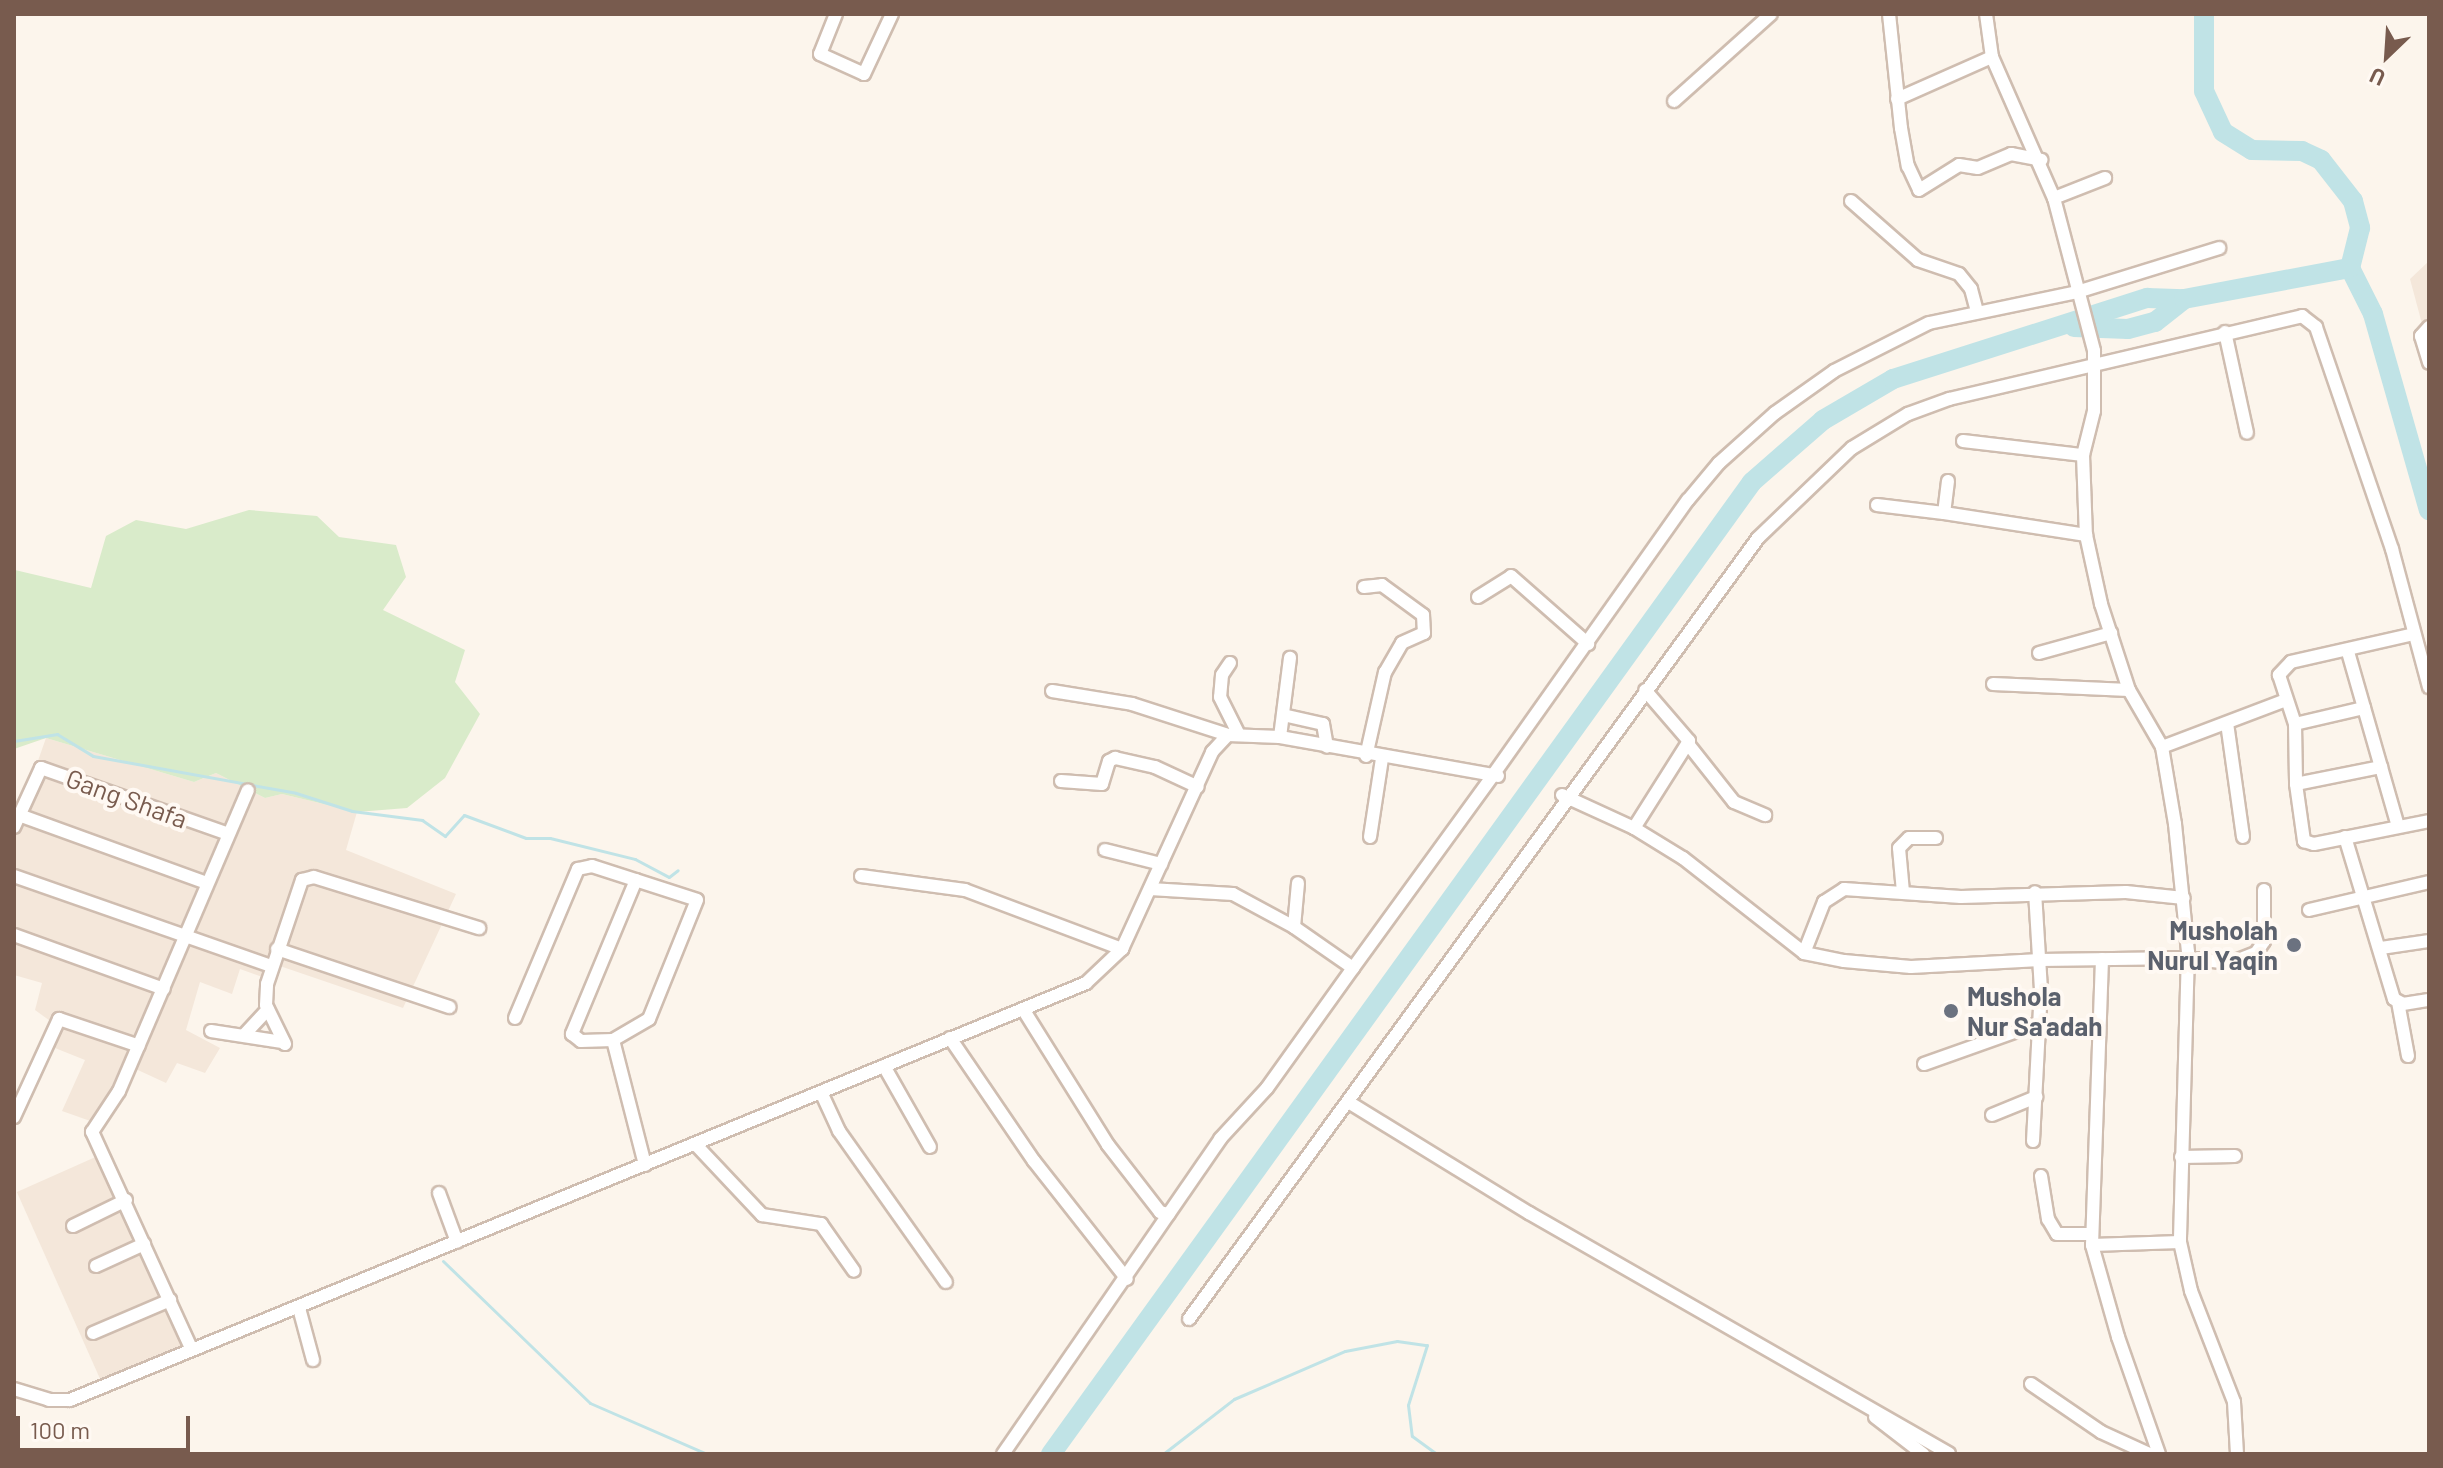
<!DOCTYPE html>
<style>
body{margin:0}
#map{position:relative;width:2443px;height:1468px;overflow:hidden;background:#fcf5ec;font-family:Barlow,sans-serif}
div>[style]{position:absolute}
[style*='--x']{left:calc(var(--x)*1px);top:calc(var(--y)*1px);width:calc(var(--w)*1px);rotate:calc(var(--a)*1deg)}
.residential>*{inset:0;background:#f4e7da;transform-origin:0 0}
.green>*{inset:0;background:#d9ebca}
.stream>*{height:3px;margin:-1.5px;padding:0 1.5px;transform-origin:1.5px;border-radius:1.5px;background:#c0e3e6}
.river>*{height:20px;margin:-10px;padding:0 10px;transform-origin:10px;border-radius:10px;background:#c0e3e6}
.roads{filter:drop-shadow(2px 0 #cfbdb0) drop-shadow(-2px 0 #cfbdb0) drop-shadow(0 2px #cfbdb0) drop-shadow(0 -2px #cfbdb0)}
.minor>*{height:12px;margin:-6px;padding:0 6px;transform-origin:6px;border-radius:6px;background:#fff}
.dots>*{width:22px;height:22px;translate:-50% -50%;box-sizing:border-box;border:4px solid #fff9f3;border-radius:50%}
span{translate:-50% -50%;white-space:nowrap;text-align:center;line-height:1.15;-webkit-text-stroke:8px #fff9f3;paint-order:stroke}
.street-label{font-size:26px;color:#785b4e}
.worship-label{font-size:26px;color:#5b616d;font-weight:700}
.right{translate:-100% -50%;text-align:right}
.left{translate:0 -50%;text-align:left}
.frame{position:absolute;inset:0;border:16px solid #785b4e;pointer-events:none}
.north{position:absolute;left:2347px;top:16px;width:80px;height:80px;-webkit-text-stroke:6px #fff9f3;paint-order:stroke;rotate:205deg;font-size:22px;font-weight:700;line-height:32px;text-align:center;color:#785b4e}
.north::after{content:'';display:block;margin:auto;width:28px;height:36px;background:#785b4e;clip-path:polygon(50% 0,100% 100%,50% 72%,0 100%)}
.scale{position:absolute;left:16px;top:1416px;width:174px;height:36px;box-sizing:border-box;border:4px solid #785b4e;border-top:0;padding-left:10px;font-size:24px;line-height:28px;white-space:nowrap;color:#785b4e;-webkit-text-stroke:6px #fff9f3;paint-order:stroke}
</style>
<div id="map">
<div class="residential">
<div style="clip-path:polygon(2429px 261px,2429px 350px,2410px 279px)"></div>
<div style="clip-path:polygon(46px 738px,194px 782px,216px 773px,265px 798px,282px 794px,357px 812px,346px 850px,456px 894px,403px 1008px,274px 964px,268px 979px,240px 969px,232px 994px,200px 982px,186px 1030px,220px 1048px,205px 1073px,177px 1063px,166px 1083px,127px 1065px,96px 1123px,62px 1111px,85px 1060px,45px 1044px,53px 1023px,35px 1010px,42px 983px,14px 975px,14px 829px)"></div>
<div style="left:100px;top:1155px;width:214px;height:91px;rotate:66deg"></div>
</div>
<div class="green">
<div style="clip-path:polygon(249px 510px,317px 516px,339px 537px,396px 545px,406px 577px,383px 610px,465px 650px,455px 682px,480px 714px,445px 778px,407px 808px,357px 812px,282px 794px,265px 798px,216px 773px,194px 782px,46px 738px,14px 749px,15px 570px,91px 588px,106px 536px,136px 520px,186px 529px)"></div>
</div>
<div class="stream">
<div style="--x:14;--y:741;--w:44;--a:-9.2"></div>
<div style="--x:57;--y:734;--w:42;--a:31.4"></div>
<div style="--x:93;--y:756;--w:206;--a:10.3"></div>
<div style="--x:296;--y:793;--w:59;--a:17.8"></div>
<div style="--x:352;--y:811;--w:71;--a:7.3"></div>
<div style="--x:422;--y:820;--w:28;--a:35"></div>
<div style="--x:445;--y:836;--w:28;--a:-48"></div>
<div style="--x:464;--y:815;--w:66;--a:20.4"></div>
<div style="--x:526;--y:838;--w:24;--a:0"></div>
<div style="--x:550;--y:838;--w:88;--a:13.9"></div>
<div style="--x:635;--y:859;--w:38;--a:28"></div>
<div style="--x:669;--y:877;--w:11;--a:-38"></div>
<div style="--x:443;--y:1261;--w:204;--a:44"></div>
<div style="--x:590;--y:1403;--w:128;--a:23.6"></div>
<div style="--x:1163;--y:1454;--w:90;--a:-37.8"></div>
<div style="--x:1234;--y:1399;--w:121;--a:-23.4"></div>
<div style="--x:1345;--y:1351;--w:53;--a:-10.9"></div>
<div style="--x:1397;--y:1341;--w:30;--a:8"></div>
<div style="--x:1427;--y:1345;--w:63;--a:107.6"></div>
<div style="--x:1408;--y:1405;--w:31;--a:83"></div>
<div style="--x:1412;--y:1436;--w:31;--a:36"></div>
</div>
<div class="river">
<div style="--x:2204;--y:14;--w:77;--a:90"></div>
<div style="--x:2204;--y:91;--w:45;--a:65.1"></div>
<div style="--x:2223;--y:132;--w:34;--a:32"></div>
<div style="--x:2252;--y:150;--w:50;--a:1.1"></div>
<div style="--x:2302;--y:151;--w:21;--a:25"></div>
<div style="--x:2321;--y:160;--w:52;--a:52"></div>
<div style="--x:2353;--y:201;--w:28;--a:75"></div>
<div style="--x:2360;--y:228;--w:41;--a:104"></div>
<div style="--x:2350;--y:268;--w:51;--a:63.4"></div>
<div style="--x:2373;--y:314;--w:204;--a:74.1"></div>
<div style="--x:2074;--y:327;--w:54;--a:2.1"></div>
<div style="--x:2128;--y:329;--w:28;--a:-15"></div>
<div style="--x:2155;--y:322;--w:37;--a:-38"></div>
<div style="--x:1051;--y:1454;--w:1198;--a:-54.2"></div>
<div style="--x:1752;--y:482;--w:94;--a:-41.1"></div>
<div style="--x:1823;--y:420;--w:81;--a:-30.4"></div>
<div style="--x:1893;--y:379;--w:267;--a:-17.7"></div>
<div style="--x:2147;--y:298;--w:37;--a:2"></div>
<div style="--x:2184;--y:299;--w:169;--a:-10.6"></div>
</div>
<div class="roads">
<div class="minor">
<div style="--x:836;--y:14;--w:43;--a:111.8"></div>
<div style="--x:820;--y:54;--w:48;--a:24.4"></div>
<div style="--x:864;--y:74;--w:66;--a:-65"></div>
<div style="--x:1889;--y:14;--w:115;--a:84"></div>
<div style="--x:1901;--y:128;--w:39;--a:80"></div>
<div style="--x:1908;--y:166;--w:26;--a:65"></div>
<div style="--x:1919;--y:190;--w:47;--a:-32"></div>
<div style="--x:1959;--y:165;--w:19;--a:9"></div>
<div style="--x:1978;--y:168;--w:36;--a:-23"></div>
<div style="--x:2011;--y:154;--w:31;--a:11"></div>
<div style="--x:1986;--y:14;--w:43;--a:82.1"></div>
<div style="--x:1992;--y:57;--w:154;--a:66.3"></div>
<div style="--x:2054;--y:198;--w:158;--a:75.3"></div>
<div style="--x:2094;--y:351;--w:60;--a:90"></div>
<div style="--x:2094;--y:411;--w:45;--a:104"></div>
<div style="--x:2083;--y:455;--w:80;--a:87.9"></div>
<div style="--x:2086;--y:535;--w:71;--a:77.7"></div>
<div style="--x:2101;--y:604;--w:90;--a:72"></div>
<div style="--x:2129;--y:690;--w:66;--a:59.9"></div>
<div style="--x:2162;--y:747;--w:78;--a:80.4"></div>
<div style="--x:2175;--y:824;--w:129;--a:84.2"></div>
<div style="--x:2188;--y:952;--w:290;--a:91.6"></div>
<div style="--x:2180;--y:1242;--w:50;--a:77.3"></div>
<div style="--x:2191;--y:1291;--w:119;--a:68.8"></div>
<div style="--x:2234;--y:1402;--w:52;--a:86.7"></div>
<div style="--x:1897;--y:99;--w:104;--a:-23.9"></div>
<div style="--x:1674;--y:101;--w:130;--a:-41.9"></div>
<div style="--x:2054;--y:198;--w:55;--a:-21.4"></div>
<div style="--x:1851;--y:201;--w:89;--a:41.4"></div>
<div style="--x:1918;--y:260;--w:43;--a:18.9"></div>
<div style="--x:1959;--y:274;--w:19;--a:51"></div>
<div style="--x:1971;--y:289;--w:24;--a:75"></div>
<div style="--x:2429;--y:327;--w:12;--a:132"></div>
<div style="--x:2421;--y:336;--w:28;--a:73"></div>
<div style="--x:2225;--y:332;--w:103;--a:77.7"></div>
<div style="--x:1963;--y:441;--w:121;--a:6.7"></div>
<div style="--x:1948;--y:481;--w:32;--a:97"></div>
<div style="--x:1944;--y:513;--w:144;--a:8.8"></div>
<div style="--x:1877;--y:505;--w:67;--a:6.8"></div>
<div style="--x:1364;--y:587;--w:18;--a:-6"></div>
<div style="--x:1382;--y:585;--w:51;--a:36.2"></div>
<div style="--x:1423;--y:615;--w:18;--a:87"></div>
<div style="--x:1424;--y:633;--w:24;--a:156"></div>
<div style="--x:1402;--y:643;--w:34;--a:120"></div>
<div style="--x:1385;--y:672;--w:86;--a:102.7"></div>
<div style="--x:1478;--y:597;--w:39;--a:-32"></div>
<div style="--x:1511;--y:576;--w:103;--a:41.4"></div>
<div style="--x:2414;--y:634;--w:126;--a:167.2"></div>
<div style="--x:2291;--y:662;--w:18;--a:133"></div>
<div style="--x:2279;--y:675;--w:52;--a:71.9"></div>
<div style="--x:2295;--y:724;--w:60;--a:89"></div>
<div style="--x:2296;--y:784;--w:58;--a:82"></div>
<div style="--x:2304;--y:841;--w:10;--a:17"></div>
<div style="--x:2314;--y:844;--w:117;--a:-11.3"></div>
<div style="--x:2348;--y:652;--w:181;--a:74"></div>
<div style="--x:2039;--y:653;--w:75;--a:-15.5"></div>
<div style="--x:1230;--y:663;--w:14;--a:124"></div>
<div style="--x:1222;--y:675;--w:22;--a:95"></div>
<div style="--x:1220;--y:697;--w:40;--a:63.4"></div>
<div style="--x:1993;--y:684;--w:136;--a:2.5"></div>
<div style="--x:1052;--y:691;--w:81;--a:9.2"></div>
<div style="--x:1132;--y:704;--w:101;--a:17.9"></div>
<div style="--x:1283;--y:715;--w:41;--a:12.7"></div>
<div style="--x:1323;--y:724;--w:23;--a:80"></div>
<div style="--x:2227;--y:723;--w:115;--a:82"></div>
<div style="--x:2295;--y:724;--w:71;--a:-13.1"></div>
<div style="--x:1280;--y:737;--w:80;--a:-82.8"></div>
<div style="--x:1688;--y:744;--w:74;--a:51.6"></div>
<div style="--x:1734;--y:802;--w:34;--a:23"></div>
<div style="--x:2162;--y:747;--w:133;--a:-20.8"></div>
<div style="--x:1061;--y:781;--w:41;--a:4.2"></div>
<div style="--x:1102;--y:784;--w:24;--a:-73"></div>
<div style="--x:1109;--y:761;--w:7;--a:-27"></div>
<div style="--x:1115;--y:758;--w:41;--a:12.7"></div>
<div style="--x:1155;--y:767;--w:47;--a:24.9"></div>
<div style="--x:2296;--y:784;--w:87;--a:-11.3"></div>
<div style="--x:1562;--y:795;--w:79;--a:24.6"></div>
<div style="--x:1634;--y:828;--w:57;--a:31.5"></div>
<div style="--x:1683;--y:858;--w:154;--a:38.1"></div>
<div style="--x:1804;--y:953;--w:41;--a:11.3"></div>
<div style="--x:1844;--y:961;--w:67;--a:5.1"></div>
<div style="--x:1911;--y:967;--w:129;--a:-3.1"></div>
<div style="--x:2040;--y:960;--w:146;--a:-0.8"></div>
<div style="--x:2186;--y:958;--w:44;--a:6.5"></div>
<div style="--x:2230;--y:963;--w:28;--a:-21"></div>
<div style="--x:2256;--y:953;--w:14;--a:-56"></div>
<div style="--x:2264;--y:941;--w:51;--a:-90"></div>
<div style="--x:19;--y:815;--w:200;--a:19.9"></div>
<div style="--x:14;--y:827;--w:65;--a:-65.4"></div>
<div style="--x:41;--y:768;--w:198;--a:19.4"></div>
<div style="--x:1634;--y:828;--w:103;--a:-57.7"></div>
<div style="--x:1689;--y:741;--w:67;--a:-130.8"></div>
<div style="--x:1370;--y:837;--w:79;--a:-81.3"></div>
<div style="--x:2345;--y:837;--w:169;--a:73.2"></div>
<div style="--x:2394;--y:999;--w:10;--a:29"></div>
<div style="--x:2403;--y:1004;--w:26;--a:-9"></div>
<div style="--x:1105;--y:850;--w:58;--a:14"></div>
<div style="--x:14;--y:876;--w:272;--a:19.3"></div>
<div style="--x:861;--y:876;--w:105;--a:7.7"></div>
<div style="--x:965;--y:890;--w:168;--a:20.6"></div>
<div style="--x:636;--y:880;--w:167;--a:112.6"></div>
<div style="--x:572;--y:1034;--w:11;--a:38"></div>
<div style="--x:581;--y:1041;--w:32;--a:-2"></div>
<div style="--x:613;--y:1040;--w:129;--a:75.6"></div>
<div style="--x:1150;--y:889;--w:83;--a:3.4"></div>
<div style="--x:1233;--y:894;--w:69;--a:28.4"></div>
<div style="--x:1294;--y:927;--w:72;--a:34.8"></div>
<div style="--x:1353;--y:968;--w:238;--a:-54"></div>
<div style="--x:1493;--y:775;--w:5;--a:11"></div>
<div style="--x:1903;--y:892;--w:44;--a:-95.2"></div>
<div style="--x:1899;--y:848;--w:14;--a:-45"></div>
<div style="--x:1909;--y:838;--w:27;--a:0"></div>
<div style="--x:2309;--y:910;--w:123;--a:-13.1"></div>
<div style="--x:1294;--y:927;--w:44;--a:-84.8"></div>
<div style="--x:14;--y:935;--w:159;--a:19.8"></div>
<div style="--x:2381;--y:948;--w:49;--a:-8.3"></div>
<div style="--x:277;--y:949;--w:182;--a:18.6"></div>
<div style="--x:1804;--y:953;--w:55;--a:-68.6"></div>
<div style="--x:1824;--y:902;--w:24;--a:-33"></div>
<div style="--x:1844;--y:889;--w:117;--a:3.9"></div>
<div style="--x:1961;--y:897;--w:165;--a:-1.7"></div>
<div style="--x:2126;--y:892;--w:58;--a:5.9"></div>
<div style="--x:2102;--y:959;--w:286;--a:92"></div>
<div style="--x:2092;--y:1245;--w:96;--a:74.2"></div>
<div style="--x:2118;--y:1337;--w:124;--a:70.7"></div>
<div style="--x:2398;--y:1002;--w:55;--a:79.5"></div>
<div style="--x:1023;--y:1009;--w:160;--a:58"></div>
<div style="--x:1108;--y:1145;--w:85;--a:52.2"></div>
<div style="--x:1160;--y:1212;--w:9;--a:13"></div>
<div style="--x:515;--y:1018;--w:162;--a:-67.1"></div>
<div style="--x:578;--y:869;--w:14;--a:-12"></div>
<div style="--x:592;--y:866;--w:110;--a:17.9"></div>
<div style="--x:697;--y:900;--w:128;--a:112"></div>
<div style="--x:649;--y:1019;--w:42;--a:149.7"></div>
<div style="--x:211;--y:1031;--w:72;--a:8.8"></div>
<div style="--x:244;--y:1035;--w:35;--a:-47"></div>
<div style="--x:950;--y:1038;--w:149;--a:55.7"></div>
<div style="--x:1034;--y:1161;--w:150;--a:51.8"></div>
<div style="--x:285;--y:1044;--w:43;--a:-116"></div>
<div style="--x:266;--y:1005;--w:21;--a:-87"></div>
<div style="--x:267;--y:984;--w:110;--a:-71.4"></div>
<div style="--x:302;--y:880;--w:12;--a:-14"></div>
<div style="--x:314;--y:877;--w:173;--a:17.2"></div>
<div style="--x:1924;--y:1064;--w:123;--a:-19.5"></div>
<div style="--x:884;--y:1066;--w:93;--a:60.4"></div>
<div style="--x:821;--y:1092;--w:43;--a:65.2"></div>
<div style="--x:839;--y:1131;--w:185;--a:54.7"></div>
<div style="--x:1350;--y:1103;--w:210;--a:31.6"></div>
<div style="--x:1529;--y:1213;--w:484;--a:29.8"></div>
<div style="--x:1992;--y:1115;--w:48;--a:-22.2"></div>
<div style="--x:14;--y:1117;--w:108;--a:-65.3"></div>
<div style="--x:59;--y:1019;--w:84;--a:18.6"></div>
<div style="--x:2033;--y:1141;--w:151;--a:-87"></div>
<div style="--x:2041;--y:990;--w:98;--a:-93.5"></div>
<div style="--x:697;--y:1146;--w:95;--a:46.7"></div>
<div style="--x:762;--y:1215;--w:60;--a:8.7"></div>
<div style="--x:821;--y:1224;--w:57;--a:54.9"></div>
<div style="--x:2181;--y:1157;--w:54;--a:-1.1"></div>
<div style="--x:2041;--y:1176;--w:44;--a:80.8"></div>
<div style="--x:2048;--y:1219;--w:17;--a:59"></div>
<div style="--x:2057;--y:1234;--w:35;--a:0"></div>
<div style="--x:439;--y:1193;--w:52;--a:69.8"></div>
<div style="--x:73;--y:1226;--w:59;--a:-26.1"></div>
<div style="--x:2092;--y:1245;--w:88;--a:-2"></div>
<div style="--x:96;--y:1266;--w:53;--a:-24.6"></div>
<div style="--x:299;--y:1308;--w:54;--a:74.9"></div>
<div style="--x:1189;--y:1319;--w:966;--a:-53.92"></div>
<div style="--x:1758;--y:538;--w:130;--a:-43.8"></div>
<div style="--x:1852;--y:448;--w:66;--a:-31.3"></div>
<div style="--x:1908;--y:414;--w:44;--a:-20.1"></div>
<div style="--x:1949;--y:399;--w:363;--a:-13.2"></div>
<div style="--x:2302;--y:316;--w:18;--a:38"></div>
<div style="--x:2316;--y:327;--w:235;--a:71.1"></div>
<div style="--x:2392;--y:549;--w:143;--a:75"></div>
<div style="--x:93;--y:1333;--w:84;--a:-23.2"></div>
<div style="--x:191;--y:1348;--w:238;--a:-114.6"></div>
<div style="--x:92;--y:1132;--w:49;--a:-56.6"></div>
<div style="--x:119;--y:1091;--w:327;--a:-66.8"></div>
<div style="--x:2031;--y:1384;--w:85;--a:34.4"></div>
<div style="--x:2101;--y:1432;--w:53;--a:24.6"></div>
<div style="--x:14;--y:1389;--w:37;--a:17"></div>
<div style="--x:49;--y:1400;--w:21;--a:0"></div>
<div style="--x:70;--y:1400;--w:1098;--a:-22.31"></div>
<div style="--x:1086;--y:983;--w:50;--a:-43.4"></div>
<div style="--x:1122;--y:949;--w:217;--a:-65.4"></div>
<div style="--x:1212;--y:752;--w:23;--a:-47"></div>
<div style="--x:1228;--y:735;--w:52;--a:2.2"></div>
<div style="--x:1280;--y:737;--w:216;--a:10.1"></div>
<div style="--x:1493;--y:775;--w:337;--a:-54.7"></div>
<div style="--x:1688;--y:500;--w:48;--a:-50"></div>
<div style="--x:1719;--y:463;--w:75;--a:-41.8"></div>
<div style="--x:1775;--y:413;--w:72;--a:-35.4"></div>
<div style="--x:1834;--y:371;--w:106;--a:-26.8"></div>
<div style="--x:1929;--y:323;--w:151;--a:-11.8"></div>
<div style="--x:2077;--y:292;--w:149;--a:-17.2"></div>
<div style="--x:1875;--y:1417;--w:61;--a:37.6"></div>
<div style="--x:1003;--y:1454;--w:383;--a:-55.4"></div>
<div style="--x:1220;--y:1139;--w:69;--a:-47.3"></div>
<div style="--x:1267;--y:1088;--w:148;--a:-54.4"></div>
</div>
</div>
<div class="dots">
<div style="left:2294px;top:945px;background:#6b7280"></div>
<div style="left:1951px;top:1011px;background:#6b7280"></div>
</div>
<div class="street-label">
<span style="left:127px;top:798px;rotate:20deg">Gang Shafa</span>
</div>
<div class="worship-label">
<span class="right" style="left:2278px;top:945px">Musholah<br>Nurul Yaqin</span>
<span class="left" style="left:1967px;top:1011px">Mushola<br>Nur Sa'adah</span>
</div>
<div class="frame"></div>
<div class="north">U</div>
<div class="scale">100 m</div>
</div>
